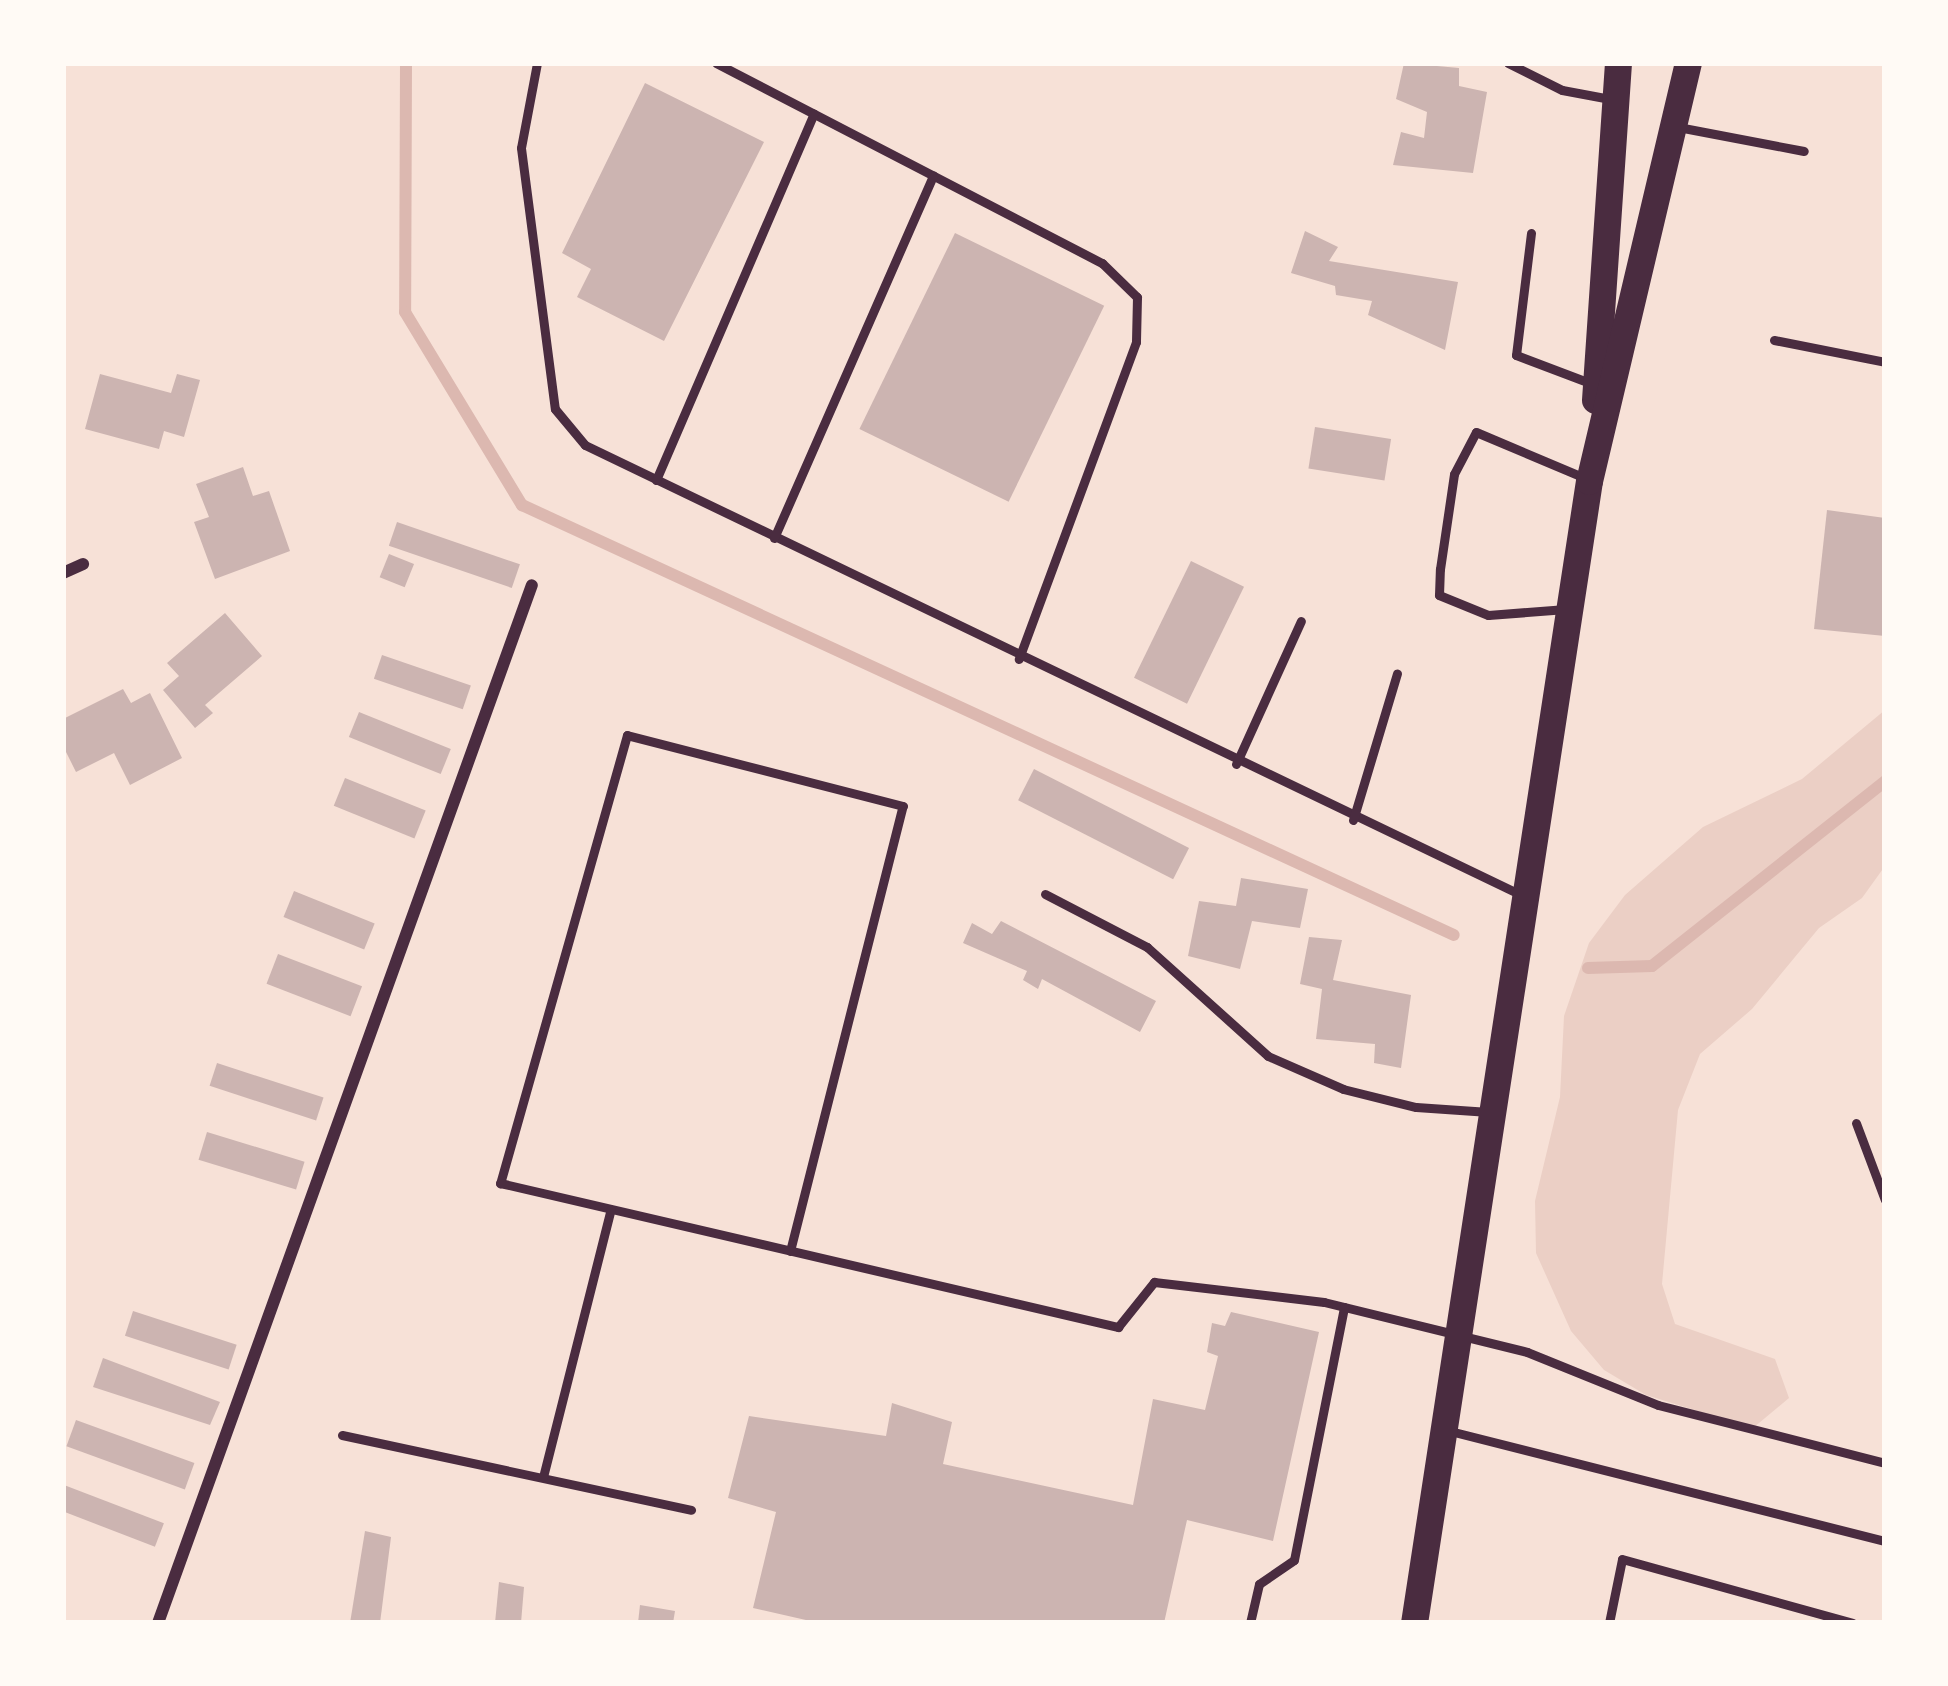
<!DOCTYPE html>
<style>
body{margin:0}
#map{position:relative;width:1948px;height:1686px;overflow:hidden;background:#f7e1d7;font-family:"Golos Text",sans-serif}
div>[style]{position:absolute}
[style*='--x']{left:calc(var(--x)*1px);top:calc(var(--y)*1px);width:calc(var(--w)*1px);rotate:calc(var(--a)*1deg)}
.green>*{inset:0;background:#ebcfc5}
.stream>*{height:12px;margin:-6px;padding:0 6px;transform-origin:6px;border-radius:6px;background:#dcb8b0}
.building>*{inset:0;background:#ccb4b1;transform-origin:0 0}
.service>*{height:9px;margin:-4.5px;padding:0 4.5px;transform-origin:4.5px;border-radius:4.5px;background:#4a2c40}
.minor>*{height:12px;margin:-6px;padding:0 6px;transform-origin:6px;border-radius:6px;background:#4a2c40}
.primary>*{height:27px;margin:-13.5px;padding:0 13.5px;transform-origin:13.5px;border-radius:13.5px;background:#4a2c40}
span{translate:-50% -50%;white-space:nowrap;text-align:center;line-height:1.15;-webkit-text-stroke:12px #fffaf5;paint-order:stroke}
.frame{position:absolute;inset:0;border:66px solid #fffaf5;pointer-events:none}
</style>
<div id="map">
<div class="green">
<div style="clip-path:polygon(1885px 710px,1885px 866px,1862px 898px,1819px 928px,1752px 1009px,1700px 1054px,1678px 1110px,1662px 1284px,1675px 1324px,1775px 1359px,1789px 1398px,1753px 1428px,1646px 1395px,1604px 1370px,1571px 1331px,1536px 1253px,1535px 1201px,1560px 1097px,1564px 1016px,1589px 943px,1625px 895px,1703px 827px,1802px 779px)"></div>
</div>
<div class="stream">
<div style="--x:406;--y:63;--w:249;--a:90.2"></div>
<div style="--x:405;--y:312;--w:226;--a:58.8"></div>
<div style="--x:522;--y:505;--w:1026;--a:24.77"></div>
<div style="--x:1588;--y:968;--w:64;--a:-1.8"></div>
<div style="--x:1652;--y:966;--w:298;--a:-38.4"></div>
</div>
<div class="building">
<div style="clip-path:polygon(1404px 63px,1459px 68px,1459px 86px,1487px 92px,1473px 173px,1393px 165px,1401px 132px,1424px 138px,1427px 112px,1396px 99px)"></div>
<div style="clip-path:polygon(645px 83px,764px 142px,664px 341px,577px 297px,591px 269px,562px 253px)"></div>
<div style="clip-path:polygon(1305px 231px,1338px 247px,1329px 261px,1458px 282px,1445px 350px,1368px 315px,1372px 301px,1336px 295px,1335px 286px,1291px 273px)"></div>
<div style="left:955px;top:233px;width:166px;height:218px;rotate:26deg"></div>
<div style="clip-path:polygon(100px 374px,171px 393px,177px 374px,200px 380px,184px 437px,164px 431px,159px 449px,85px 429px)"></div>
<div style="left:1315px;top:427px;width:77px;height:42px;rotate:9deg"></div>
<div style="clip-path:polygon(243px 467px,253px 496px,269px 491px,290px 551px,215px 579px,194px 522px,209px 517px,196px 484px)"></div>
<div style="clip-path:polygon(1827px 510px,1885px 518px,1885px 636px,1814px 629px)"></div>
<div style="left:397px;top:522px;width:130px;height:25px;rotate:19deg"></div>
<div style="left:389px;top:554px;width:27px;height:25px;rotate:22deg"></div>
<div style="left:1191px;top:561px;width:59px;height:130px;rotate:26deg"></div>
<div style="clip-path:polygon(225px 613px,262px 656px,205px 705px,213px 713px,195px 728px,163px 690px,179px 676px,167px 663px)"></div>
<div style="left:382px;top:655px;width:94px;height:25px;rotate:19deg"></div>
<div style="clip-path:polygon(123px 689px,131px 703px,150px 693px,182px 758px,130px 785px,114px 753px,76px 772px,63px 746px,63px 719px)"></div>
<div style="left:359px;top:712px;width:99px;height:27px;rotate:22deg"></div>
<div style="left:1034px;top:769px;width:174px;height:35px;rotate:27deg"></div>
<div style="left:345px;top:778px;width:87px;height:30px;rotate:22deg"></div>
<div style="clip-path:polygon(1241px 878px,1308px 889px,1300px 928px,1252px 921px,1240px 969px,1188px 956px,1199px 901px,1236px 906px)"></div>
<div style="left:294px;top:891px;width:87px;height:28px;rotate:22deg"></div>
<div style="clip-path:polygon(1001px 921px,1156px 1001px,1140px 1032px,1042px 979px,1038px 989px,1023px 980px,1027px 971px,963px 943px,972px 923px,992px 934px)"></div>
<div style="clip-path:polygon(1309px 937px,1342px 940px,1333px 980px,1411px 995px,1401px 1068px,1374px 1063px,1375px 1044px,1316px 1039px,1322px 989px,1300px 984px)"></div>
<div style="left:278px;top:954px;width:90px;height:32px;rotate:21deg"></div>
<div style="left:217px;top:1063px;width:112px;height:24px;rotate:18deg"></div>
<div style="left:207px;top:1132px;width:102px;height:29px;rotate:17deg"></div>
<div style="left:133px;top:1311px;width:109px;height:26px;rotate:18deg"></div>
<div style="clip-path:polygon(1231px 1312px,1319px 1332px,1273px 1541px,1187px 1520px,1164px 1623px,819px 1623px,753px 1608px,776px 1512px,728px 1498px,749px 1416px,886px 1436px,892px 1403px,952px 1422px,943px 1464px,1133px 1505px,1153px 1399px,1205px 1410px,1218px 1356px,1207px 1352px,1212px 1323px,1225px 1326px)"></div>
<div style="clip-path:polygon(103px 1358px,220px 1402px,210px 1425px,93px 1387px)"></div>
<div style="left:76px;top:1420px;width:126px;height:28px;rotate:20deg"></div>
<div style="left:64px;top:1485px;width:107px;height:25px;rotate:21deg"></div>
<div style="clip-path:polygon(365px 1531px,391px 1537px,380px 1623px,350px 1623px)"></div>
<div style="clip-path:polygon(499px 1582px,524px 1587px,521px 1623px,495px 1623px)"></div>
<div style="clip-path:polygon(640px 1605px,675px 1611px,673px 1623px,638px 1623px)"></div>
</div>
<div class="service">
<div style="--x:537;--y:63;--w:86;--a:100.7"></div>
<div style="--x:521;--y:148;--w:263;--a:82.6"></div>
<div style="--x:555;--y:409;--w:47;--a:50.2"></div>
<div style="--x:585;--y:445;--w:1036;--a:25.67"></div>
<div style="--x:716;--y:63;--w:435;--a:27.4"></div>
<div style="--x:1102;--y:263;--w:49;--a:44.2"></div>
<div style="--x:1137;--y:297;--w:45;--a:91.3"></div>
<div style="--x:1136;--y:342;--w:338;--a:110.3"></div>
<div style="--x:1508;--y:63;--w:60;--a:26.6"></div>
<div style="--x:1562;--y:90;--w:49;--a:10.6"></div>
<div style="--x:1678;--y:127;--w:128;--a:10.8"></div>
<div style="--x:1531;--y:233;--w:123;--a:97"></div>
<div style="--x:1516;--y:355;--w:79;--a:20.7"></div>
<div style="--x:1774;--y:340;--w:113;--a:11.2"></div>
<div style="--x:656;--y:480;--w:399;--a:-66.7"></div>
<div style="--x:774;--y:538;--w:396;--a:-66.3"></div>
<div style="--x:1566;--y:609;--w:78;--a:175.6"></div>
<div style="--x:1488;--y:615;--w:53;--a:-157.8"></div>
<div style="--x:1439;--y:595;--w:26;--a:-88"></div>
<div style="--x:1440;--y:569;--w:96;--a:-81.6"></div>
<div style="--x:1454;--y:474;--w:47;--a:-62.4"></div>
<div style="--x:1476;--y:432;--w:118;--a:22.9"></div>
<div style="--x:1236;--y:764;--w:157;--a:-65.6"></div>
<div style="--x:1353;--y:820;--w:153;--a:-73.3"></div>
<div style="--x:1045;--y:894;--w:115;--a:27.5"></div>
<div style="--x:1147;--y:947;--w:163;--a:42"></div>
<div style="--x:1268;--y:1056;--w:82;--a:23.7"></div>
<div style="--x:1343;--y:1089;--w:75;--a:13.9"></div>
<div style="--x:1416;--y:1107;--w:73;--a:3.9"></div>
<div style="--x:1856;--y:1123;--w:82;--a:69.4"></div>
<div style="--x:790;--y:1251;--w:459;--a:-75.8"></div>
<div style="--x:903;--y:806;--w:285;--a:-165.6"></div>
<div style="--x:627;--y:735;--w:466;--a:105.8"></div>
<div style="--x:500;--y:1183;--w:635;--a:13.12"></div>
<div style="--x:1118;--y:1327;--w:58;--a:-51.3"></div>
<div style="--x:1154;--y:1282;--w:171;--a:6.7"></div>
<div style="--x:1324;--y:1302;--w:209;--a:13.8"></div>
<div style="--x:1527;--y:1352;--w:141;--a:22"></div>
<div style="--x:1658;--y:1405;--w:234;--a:14.3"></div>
<div style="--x:1446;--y:1430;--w:453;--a:14.2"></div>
<div style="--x:342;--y:1435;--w:357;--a:12.1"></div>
<div style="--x:543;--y:1477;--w:276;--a:-75.8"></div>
<div style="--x:1250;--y:1623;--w:40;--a:-77"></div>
<div style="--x:1259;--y:1584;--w:42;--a:-34.4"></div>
<div style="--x:1294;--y:1560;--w:258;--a:-78.8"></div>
<div style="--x:1609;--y:1623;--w:65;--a:-78.5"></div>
<div style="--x:1622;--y:1559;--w:239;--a:15.5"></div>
</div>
<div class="minor">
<div style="--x:63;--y:573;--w:22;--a:-24"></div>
<div style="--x:158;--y:1623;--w:1103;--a:-70.19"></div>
</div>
<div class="primary">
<div style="--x:1595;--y:400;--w:338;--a:-86.1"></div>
<div style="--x:1414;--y:1623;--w:1155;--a:-81.29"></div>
<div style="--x:1589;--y:481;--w:430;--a:-76.7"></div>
</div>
<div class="frame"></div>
</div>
